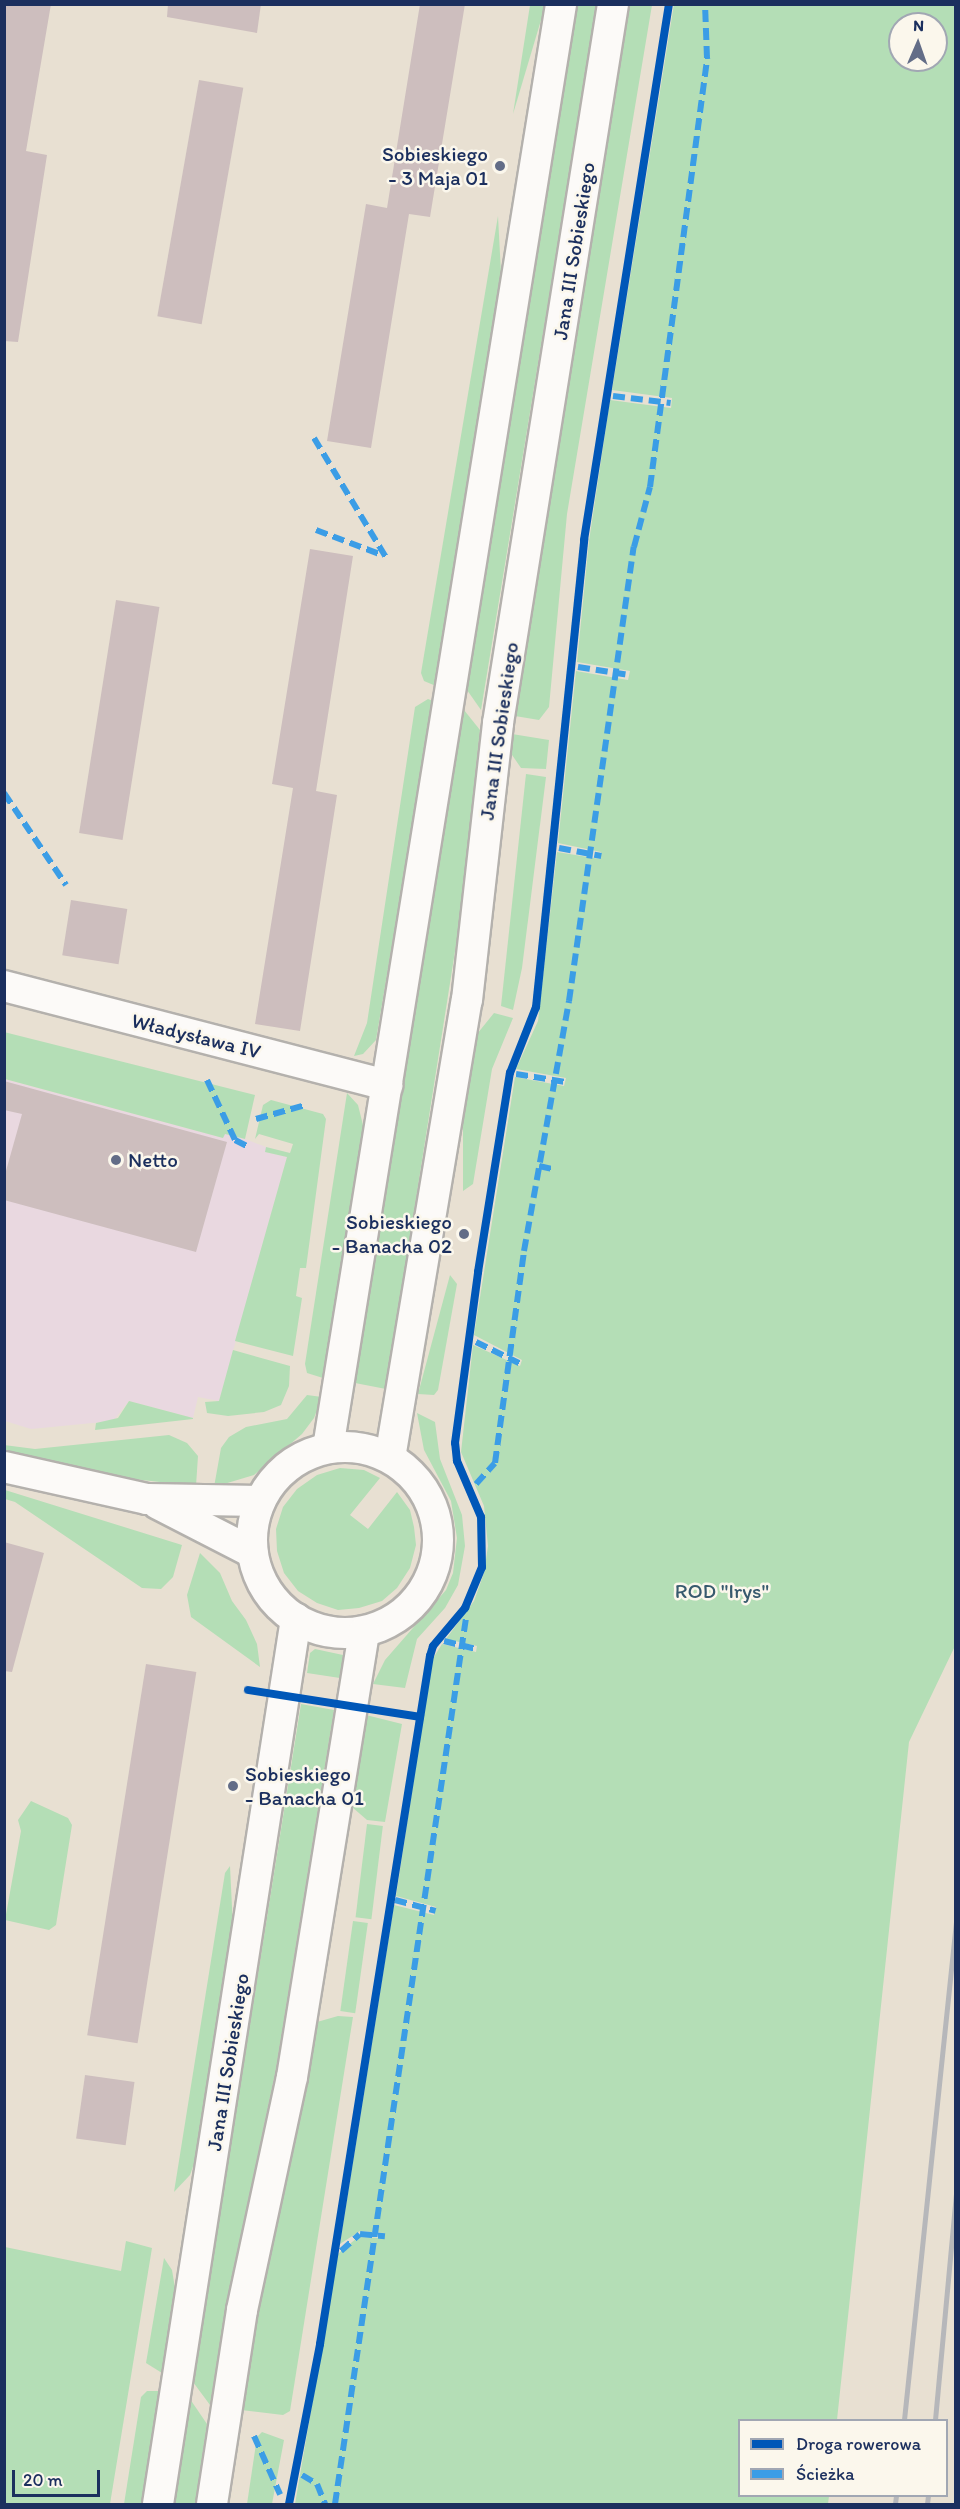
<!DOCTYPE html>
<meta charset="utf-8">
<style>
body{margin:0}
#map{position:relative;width:960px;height:2509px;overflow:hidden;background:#e8e0d2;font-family:Itim,sans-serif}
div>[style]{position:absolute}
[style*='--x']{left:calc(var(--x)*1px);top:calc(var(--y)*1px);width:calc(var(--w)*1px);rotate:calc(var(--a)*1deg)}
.built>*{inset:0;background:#e9d8e0}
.green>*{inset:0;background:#b4deb6;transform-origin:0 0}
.building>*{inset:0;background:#cdbebe;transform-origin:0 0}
.roads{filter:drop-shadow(2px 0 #b4b1ad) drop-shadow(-2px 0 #b4b1ad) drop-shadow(0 2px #b4b1ad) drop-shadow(0 -2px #b4b1ad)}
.minor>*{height:30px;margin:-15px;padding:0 15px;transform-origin:15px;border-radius:15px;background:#fcfaf8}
.minor>.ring{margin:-15px;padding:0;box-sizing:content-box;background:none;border:30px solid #fcfaf8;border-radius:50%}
.rail>*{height:4.5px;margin:-2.25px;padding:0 2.25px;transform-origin:2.25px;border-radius:2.25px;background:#b6b7ba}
.quiet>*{height:6px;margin-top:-3px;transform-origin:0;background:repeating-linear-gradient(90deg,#3b9de6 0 12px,transparent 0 18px)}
.cycleway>*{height:8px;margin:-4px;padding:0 4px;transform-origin:4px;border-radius:4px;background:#0057b8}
.dots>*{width:16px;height:16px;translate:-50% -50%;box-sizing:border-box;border:3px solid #fbf7ec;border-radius:50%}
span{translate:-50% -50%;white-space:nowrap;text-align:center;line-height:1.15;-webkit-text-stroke:5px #fbf7ec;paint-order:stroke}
.poi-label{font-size:21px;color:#1b2f5e}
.right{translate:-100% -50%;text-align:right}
.left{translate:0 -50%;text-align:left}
.street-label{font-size:21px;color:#1b2f5e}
.park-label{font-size:21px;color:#375a6e}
.frame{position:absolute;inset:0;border:6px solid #1b2f5e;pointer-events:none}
.legend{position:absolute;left:738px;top:2419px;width:210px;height:78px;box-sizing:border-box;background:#fbf7ec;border:2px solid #a1a7b3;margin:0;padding:8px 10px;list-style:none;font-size:18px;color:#1b2f5e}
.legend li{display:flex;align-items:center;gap:12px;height:30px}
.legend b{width:30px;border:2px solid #a1a7b3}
.north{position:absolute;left:888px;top:12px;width:60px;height:60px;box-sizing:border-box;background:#fbf7ec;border:2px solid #a1a7b3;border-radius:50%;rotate:2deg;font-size:16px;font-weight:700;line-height:24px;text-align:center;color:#1b2f5e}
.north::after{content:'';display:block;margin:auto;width:21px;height:27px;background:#636d87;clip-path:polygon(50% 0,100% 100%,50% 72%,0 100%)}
.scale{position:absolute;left:12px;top:2470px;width:88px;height:27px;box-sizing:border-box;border:3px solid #1b2f5e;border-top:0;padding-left:8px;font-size:18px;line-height:21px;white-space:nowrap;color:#1b2f5e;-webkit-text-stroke:4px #fbf7ec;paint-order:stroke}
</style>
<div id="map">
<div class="built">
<div style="clip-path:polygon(4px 1079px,223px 1138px,224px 1133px,245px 1139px,266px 1147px,266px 1152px,287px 1157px,219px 1401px,198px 1397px,193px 1418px,129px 1401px,113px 1421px,31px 1429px,5px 1421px)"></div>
</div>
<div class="green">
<div style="clip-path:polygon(evenodd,674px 4px,955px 5px,955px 1646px,909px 1742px,837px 2420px,740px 2420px,740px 2496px,829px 2496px,828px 2504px,295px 2504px,338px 2254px,358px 2237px,384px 2238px,385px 2233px,360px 2231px,340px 2244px,394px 1905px,434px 1915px,436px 1907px,396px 1896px,432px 1660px,442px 1644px,476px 1652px,477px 1646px,446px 1639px,474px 1601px,484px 1573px,488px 1546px,484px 1506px,461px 1452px,473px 1345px,520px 1366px,522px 1360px,474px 1335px,515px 1077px,564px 1086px,566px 1078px,516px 1069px,538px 1021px,557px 852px,600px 859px,601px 852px,558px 843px,576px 671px,628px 680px,630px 671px,577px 662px,589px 541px,610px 400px,671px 408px,672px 398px,612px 390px,674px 4px,900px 24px,936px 24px,936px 60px,900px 60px,900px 24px)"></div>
<div style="clip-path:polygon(530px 5px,543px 5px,544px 10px,513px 114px)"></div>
<div style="clip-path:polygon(577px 5px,597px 5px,481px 710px,467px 690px)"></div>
<div style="clip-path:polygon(630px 5px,652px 5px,567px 514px,549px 707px,539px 720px,515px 716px)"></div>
<div style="clip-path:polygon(498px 216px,501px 273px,436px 686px,424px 681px,421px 673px)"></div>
<div style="clip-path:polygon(428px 699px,433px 701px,376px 1040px,363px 1054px,354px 1056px,367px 1023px,415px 707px)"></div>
<div style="clip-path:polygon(464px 710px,480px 730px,459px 926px,386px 1389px,355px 1383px)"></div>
<div style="clip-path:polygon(512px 734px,549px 740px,546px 769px,521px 768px,510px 752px)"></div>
<div style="clip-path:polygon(526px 774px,546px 777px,522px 968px,513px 1010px,501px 1006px)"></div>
<div style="clip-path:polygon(494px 1013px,513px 1018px,492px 1069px,473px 1184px,463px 1191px,463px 1116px,477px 1034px)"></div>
<div style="clip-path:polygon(4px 1032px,255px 1095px,245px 1139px,225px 1134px,223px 1138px,5px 1079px)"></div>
<div style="clip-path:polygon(347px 1093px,358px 1105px,364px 1129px,323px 1378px,307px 1373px,305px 1364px)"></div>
<div style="clip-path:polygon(271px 1100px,323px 1114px,326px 1119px,306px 1268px,300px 1268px,296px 1296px,302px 1298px,293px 1356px,235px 1341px,287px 1157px,265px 1152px,266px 1147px,290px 1153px,293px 1144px,259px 1134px,255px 1139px,263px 1105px)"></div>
<div style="clip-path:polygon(450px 1275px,457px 1284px,438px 1390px,434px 1395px,418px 1394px)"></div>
<div style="clip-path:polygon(233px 1350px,290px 1366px,289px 1386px,281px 1405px,264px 1412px,228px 1416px,207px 1413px,205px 1402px,219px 1401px)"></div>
<div style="clip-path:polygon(307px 1395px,322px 1397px,314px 1418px,302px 1434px,254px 1475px,214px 1487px,221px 1448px,229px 1437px,246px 1427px,287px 1419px)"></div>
<div style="clip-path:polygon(129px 1401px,193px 1418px,193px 1419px,95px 1430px,96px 1423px,118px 1418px)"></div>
<div style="clip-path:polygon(417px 1413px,435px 1422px,440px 1459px,462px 1515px,465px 1546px,458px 1585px,445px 1608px,417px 1639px,405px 1688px,373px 1684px,385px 1660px,446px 1590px,453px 1573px,457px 1538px,451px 1501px,424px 1450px)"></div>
<div style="clip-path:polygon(169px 1435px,187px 1443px,198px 1456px,196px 1486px,124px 1478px,5px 1453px,4px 1445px,35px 1449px)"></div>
<div style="clip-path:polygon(340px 1468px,364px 1470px,380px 1478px,350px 1515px,368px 1529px,397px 1492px,410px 1510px,414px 1527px,416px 1545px,410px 1568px,397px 1588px,382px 1601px,359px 1608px,338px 1610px,317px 1603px,298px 1591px,284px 1573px,277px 1551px,276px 1529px,283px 1507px,297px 1489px,317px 1475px)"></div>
<div style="clip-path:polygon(5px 1490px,182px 1545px,173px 1577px,161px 1589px,142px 1588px,15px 1502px,5px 1499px)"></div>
<div style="clip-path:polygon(200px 1553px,220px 1573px,232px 1601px,246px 1620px,257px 1644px,260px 1667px,191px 1617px,187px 1595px)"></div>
<div style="clip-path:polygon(315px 1649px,343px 1655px,340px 1678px,307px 1673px,310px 1653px)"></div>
<div style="clip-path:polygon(301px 1704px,334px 1710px,276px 2069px,226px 2305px,210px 2405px,193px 2382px)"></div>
<div style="clip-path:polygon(366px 1715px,402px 1724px,385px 1822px,367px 1820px,352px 1807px)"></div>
<div style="clip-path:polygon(31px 1801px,68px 1818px,72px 1825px,56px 1925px,49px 1930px,5px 1920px,21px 1831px,18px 1820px)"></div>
<div style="left:367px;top:1824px;width:16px;height:94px;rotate:7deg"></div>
<div style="clip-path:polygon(230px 1866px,233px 1928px,199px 2150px,190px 2175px,174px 2192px,225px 1873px)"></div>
<div style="left:353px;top:1921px;width:15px;height:91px;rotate:8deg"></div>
<div style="clip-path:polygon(338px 2016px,353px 2017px,290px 2411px,283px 2415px,241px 2410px,258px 2309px,317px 2022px)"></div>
<div style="clip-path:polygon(126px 2241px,152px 2248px,110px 2504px,5px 2504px,5px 2247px,121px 2271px)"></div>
<div style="clip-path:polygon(164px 2258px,172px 2270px,175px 2288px,162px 2373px,146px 2363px)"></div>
<div style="clip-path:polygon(147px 2391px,159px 2391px,141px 2504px,124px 2504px,141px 2397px)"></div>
<div style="clip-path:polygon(190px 2399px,207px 2424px,195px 2504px,174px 2504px)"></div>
<div style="clip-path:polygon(262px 2432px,284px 2440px,272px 2504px,247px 2504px,257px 2437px)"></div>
</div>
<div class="building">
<div style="clip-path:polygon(4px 4px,51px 4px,26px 151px,47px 155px,18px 342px,4px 341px)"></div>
<div style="clip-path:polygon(168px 4px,261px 4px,257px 33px,167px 17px)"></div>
<div style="clip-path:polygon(420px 4px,465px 4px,430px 217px,409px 214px,371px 448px,327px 441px,366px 204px,387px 208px)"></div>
<div style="left:199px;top:80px;width:45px;height:240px;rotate:10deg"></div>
<div style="clip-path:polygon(310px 549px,353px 556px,316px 791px,337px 795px,300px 1031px,255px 1024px,293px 788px,272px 784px)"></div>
<div style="left:116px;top:600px;width:44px;height:236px;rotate:9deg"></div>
<div style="left:71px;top:900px;width:57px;height:56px;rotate:9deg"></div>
<div style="clip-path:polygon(4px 1081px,227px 1142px,196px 1252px,4px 1200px,4px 1178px,22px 1114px,4px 1110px)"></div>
<div style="clip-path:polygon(4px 1542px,44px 1553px,12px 1672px,4px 1671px)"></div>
<div style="left:146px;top:1664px;width:51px;height:376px;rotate:9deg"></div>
<div style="left:85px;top:2075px;width:50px;height:64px;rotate:8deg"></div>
</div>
<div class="roads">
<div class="minor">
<div style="--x:4;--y:986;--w:396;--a:14.5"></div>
<div class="ring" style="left:252px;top:1447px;width:156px;height:156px"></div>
<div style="--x:328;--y:1448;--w:1463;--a:-80.83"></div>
<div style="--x:390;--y:1458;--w:464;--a:-80.5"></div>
<div style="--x:467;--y:1000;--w:279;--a:-83.6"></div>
<div style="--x:498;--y:723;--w:728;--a:-80.91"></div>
<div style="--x:4;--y:1467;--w:147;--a:12.6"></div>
<div style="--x:147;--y:1499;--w:113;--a:1"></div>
<div style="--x:158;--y:1504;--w:106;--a:27.1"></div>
<div style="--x:158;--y:2504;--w:896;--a:-81.14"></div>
<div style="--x:212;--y:2504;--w:196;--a:-81.2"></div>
<div style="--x:242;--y:2310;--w:238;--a:-77.9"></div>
<div style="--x:292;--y:2077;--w:451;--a:-80.8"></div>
</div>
</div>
<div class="rail">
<div style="--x:904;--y:2420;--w:501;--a:-84.04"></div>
<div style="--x:935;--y:2420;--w:226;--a:-84.7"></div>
<div style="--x:895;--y:2504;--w:8;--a:-83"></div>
<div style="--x:927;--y:2504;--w:8;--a:-83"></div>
</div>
<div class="quiet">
<div style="--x:613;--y:396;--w:58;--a:6.9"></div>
<div style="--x:314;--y:438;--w:141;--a:58.9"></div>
<div style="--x:316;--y:530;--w:71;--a:20.7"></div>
<div style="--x:578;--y:667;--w:52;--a:8.9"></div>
<div style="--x:4;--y:793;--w:111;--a:56"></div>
<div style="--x:559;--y:848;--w:43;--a:10.8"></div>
<div style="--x:516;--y:1074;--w:50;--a:9.3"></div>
<div style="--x:207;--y:1080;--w:66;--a:65"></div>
<div style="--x:235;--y:1140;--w:16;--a:27"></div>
<div style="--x:256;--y:1119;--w:51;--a:-15.9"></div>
<div style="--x:539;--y:1166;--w:13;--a:13"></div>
<div style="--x:476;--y:1342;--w:50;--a:26.1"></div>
<div style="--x:476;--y:1484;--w:28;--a:-48"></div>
<div style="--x:495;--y:1463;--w:214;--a:-82.2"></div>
<div style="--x:524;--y:1251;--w:254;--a:-79.8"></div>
<div style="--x:569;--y:1001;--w:459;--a:-81.9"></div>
<div style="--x:634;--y:547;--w:62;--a:-75.1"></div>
<div style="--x:650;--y:487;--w:433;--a:-82.4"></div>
<div style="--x:707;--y:58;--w:54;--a:-92.1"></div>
<div style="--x:444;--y:1641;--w:33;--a:14"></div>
<div style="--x:395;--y:1900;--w:42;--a:15"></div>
<div style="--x:341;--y:2251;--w:25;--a:-42"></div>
<div style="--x:360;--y:2234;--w:25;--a:5"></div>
<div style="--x:254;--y:2436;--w:64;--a:65.9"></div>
<div style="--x:302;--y:2475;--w:17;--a:31"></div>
<div style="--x:317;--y:2484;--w:22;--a:68"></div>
<div style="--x:335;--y:2504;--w:896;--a:-81.59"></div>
</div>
<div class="cycleway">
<div style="--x:248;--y:1690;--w:174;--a:8.9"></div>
<div style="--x:289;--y:2504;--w:163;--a:-79"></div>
<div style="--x:320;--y:2344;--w:697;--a:-80.92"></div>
<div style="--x:430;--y:1656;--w:10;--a:-73"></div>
<div style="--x:433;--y:1646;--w:50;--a:-49.9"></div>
<div style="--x:465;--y:1608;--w:44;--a:-67.5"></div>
<div style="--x:482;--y:1567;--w:50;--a:-91.1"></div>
<div style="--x:481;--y:1517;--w:61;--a:-113.2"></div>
<div style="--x:457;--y:1461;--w:18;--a:-96"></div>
<div style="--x:455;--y:1443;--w:173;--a:-82.3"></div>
<div style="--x:478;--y:1272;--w:202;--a:-80.9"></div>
<div style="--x:510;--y:1073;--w:71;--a:-68.5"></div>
<div style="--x:536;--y:1007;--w:469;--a:-84.1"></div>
<div style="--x:584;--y:540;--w:543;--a:-80.99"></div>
</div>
<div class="dots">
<div style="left:500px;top:166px;background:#636d87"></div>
<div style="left:116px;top:1160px;background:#636d87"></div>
<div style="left:464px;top:1234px;background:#636d87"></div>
<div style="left:233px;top:1786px;background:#636d87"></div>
</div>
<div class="poi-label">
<span class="right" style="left:488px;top:166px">Sobieskiego<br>- 3 Maja 01</span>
<span class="left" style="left:128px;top:1160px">Netto</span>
<span class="right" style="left:452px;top:1234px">Sobieskiego<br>- Banacha 02</span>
<span class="left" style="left:245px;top:1786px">Sobieskiego<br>- Banacha 01</span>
</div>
<div class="street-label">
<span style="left:574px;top:251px;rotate:-81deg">Jana III Sobieskiego</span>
<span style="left:499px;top:731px;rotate:-82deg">Jana III Sobieskiego</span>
<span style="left:196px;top:1036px;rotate:14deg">Władysława IV</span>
<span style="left:228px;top:2062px;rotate:-81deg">Jana III Sobieskiego</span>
</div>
<div class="park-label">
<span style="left:722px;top:1591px">ROD "Irys"</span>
</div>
<div class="frame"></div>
<ul class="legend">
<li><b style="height:8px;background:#0057b8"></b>Droga rowerowa</li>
<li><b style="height:8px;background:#3b9de6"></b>Ścieżka</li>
</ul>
<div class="north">N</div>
<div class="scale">20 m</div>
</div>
